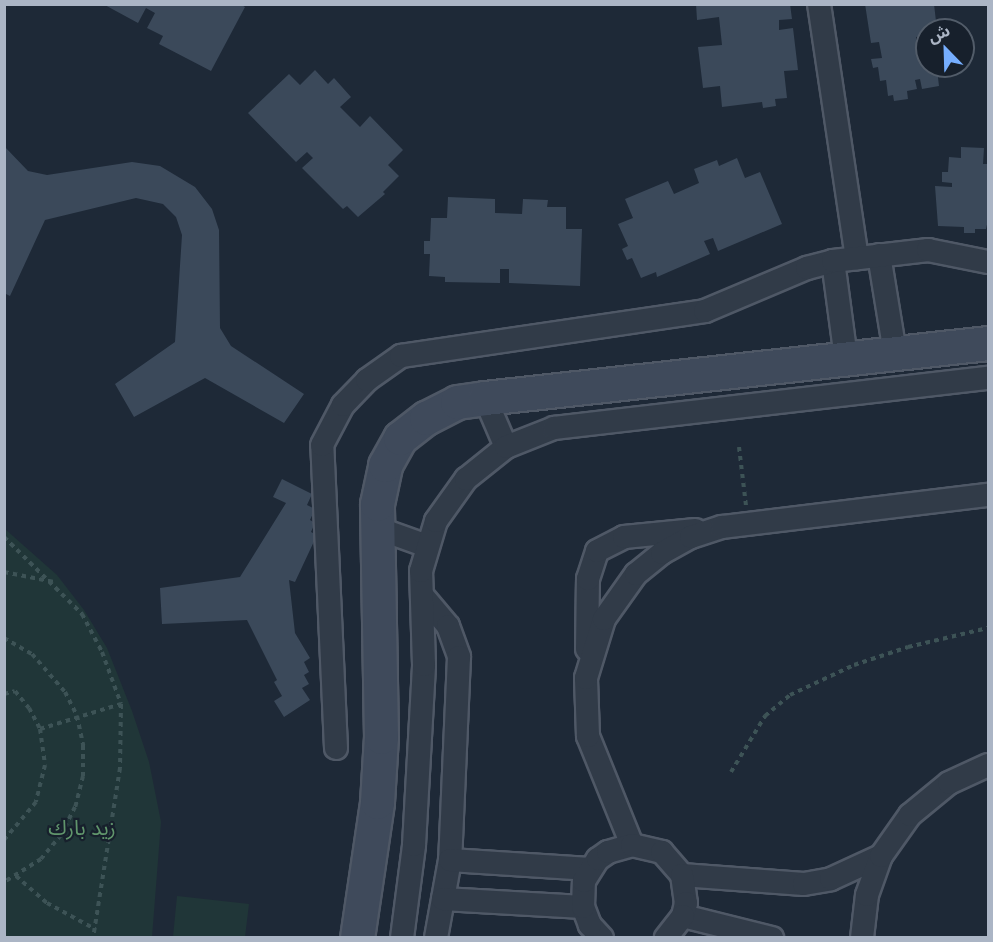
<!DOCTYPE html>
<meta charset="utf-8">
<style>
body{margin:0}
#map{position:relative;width:993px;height:942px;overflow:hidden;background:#1e2937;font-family:"PT Sans","Noto Sans Arabic",sans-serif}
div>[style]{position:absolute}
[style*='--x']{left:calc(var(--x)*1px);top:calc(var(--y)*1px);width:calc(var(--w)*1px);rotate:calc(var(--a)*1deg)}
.green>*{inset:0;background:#203638}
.building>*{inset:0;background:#3b495a}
.path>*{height:4px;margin-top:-2px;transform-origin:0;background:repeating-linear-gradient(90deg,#3d5356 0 4.5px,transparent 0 9px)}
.roads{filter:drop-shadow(2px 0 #4f5866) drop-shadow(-2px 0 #4f5866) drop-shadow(0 2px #4f5866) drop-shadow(0 -2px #4f5866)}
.street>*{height:22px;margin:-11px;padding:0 11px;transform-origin:11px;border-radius:11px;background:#313b48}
.secondary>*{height:33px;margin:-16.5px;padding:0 16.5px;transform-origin:16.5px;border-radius:16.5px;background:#3f4a5b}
span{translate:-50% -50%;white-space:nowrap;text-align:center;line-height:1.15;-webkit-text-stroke:4.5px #17202c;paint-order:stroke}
.park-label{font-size:21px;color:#61966c}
.frame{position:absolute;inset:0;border:6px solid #abb5c5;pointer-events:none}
.north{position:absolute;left:915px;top:18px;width:60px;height:60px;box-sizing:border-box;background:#17202c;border:2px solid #525c69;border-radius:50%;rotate:337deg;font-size:16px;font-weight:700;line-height:24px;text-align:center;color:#abb5c5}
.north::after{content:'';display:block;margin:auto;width:21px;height:27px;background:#76aeff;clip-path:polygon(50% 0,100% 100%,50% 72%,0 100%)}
</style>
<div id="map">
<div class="green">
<div style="clip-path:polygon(5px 529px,57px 575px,84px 610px,107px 648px,132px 711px,149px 762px,161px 822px,152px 937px,5px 937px)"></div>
<div style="clip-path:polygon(177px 896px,249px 904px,245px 937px,173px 937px)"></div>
</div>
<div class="building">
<div style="clip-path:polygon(103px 4px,240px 4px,245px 7px,211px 71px,159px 44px,163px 36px,147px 28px,155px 13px,146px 8px,138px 23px)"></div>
<div style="clip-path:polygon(696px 4px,790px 4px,792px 19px,779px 20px,779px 30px,793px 28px,798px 70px,784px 71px,787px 98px,775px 99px,776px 106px,763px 108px,762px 102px,722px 107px,720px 86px,703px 88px,698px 47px,722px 45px,719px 17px,697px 20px)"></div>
<div style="clip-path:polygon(865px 4px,934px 4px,937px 30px,927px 30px,927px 35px,916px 37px,917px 47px,927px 46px,927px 66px,943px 66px,937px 69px,939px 86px,922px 89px,920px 79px,915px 80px,917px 89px,907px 91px,908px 99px,894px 101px,893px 95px,888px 96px,886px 80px,880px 81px,878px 67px,873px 68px,871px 59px,882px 58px,879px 42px,871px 43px)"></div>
<div style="clip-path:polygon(315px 70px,328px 84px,334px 78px,351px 97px,340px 107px,360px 127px,370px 116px,403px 150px,388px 165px,399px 176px,383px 192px,385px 194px,358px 217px,347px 206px,343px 209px,302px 168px,313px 158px,307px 152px,296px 162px,248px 113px,289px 74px,300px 85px)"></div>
<div style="clip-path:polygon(4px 146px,28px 171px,47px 175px,132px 162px,160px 166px,195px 187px,212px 209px,219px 230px,220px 328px,231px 346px,304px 394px,284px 423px,205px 378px,134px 417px,115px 384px,175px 342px,182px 235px,176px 217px,163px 204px,136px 198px,45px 220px,10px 296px,4px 293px)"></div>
<div style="clip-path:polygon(961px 147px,984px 148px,983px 164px,988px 164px,988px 220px,986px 229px,975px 229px,975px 233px,964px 233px,964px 227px,938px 226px,935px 186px,952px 187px,952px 183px,942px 182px,942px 172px,948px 172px,949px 157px,961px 158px)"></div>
<div style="clip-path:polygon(737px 158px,745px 178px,760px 172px,782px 224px,718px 251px,713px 238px,704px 241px,710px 254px,657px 277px,656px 272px,641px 278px,632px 258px,627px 260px,622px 249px,628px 246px,618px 224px,633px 218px,625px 199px,668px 181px,674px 194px,699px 183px,694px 169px,717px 160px,719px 166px)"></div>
<div style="clip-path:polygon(448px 197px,495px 199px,495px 213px,522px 214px,523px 199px,548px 200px,547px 207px,566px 207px,566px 229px,582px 229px,580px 286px,509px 283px,509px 269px,500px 269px,500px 283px,445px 282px,445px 277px,429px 276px,430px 254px,424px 254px,424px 241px,430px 241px,431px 218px,447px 218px)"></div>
<div style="clip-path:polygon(282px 479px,312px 494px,307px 505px,315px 509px,310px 520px,315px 523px,311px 532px,317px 535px,295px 582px,289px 580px,295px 633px,310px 658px,304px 662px,309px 672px,304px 675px,309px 684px,302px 688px,310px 700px,284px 717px,274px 701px,282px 696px,274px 682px,277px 680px,247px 620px,162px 624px,160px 588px,240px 577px,286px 503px,273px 497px)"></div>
</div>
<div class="path">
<div style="--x:739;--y:447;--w:59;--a:83.2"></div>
<div style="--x:4;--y:537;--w:110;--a:44.6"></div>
<div style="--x:82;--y:614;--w:43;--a:62.2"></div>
<div style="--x:102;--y:652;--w:55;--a:69.9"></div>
<div style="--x:121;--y:704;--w:64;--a:90.9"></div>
<div style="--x:120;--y:768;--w:172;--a:99"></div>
<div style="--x:4;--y:572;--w:51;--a:11.3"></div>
<div style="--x:4;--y:638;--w:32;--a:30"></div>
<div style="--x:32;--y:654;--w:50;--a:49"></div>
<div style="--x:65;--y:692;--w:27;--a:63"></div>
<div style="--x:77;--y:716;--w:30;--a:78"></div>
<div style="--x:83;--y:745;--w:31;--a:90"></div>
<div style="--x:83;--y:776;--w:32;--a:104"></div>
<div style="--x:75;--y:807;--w:31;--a:117"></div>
<div style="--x:61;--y:835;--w:31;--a:130"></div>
<div style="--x:41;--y:859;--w:44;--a:148.1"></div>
<div style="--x:4;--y:694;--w:11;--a:-15"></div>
<div style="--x:15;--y:691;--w:22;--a:51"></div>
<div style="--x:29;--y:708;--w:24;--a:62"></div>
<div style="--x:40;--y:729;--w:36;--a:82"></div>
<div style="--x:45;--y:765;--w:38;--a:104"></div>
<div style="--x:36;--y:802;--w:50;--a:130.1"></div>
<div style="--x:40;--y:729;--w:85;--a:-17.2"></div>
<div style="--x:731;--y:772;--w:66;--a:-58.7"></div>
<div style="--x:765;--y:716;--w:33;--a:-40"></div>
<div style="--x:790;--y:695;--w:71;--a:-25.1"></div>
<div style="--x:854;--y:665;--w:57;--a:-18.4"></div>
<div style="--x:908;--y:647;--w:82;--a:-13.4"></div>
<div style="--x:16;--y:876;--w:41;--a:41.1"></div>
<div style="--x:47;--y:903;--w:55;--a:28.4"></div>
</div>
<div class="roads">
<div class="street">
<div style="--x:819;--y:4;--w:257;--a:81.5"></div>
<div style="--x:879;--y:255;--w:99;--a:80.7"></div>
<div style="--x:833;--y:261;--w:98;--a:82.4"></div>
<div style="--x:485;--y:398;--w:53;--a:66.8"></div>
<div style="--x:377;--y:528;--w:53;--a:19.8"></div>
<div style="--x:422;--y:595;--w:40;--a:50"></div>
<div style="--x:448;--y:626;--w:33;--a:70"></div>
<div style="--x:459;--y:657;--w:203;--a:92.5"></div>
<div style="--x:450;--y:860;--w:79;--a:100.2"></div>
<div style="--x:587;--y:649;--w:70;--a:-89.2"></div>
<div style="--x:588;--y:579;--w:29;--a:-72"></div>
<div style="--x:597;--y:551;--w:30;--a:-27"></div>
<div style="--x:624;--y:537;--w:72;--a:-5.6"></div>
<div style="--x:336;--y:748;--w:303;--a:-92.6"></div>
<div style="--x:322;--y:445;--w:45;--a:-62.3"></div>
<div style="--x:343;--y:405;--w:35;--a:-46"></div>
<div style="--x:367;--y:380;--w:42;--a:-35.2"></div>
<div style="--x:401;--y:356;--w:307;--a:-8.4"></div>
<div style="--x:705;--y:311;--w:111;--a:-22.9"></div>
<div style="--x:807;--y:268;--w:27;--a:-15"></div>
<div style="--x:833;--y:261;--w:96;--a:-6.6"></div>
<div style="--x:928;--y:250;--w:61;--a:11.3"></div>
<div style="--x:632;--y:845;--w:118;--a:-112"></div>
<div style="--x:588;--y:736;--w:58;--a:-92"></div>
<div style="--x:586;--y:678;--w:62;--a:-73"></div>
<div style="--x:604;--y:619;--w:55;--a:-54.6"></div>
<div style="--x:636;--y:574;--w:33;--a:-39"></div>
<div style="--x:662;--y:553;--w:33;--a:-29"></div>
<div style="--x:691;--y:537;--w:33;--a:-18"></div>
<div style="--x:722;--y:527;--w:268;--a:-6.9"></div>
<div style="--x:450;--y:860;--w:140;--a:3.7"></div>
<div style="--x:682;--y:875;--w:122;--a:4.2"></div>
<div style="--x:804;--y:884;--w:27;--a:-10"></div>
<div style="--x:831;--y:879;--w:55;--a:-24.7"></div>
<div style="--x:443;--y:899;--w:140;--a:3.3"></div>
<div style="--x:683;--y:916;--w:92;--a:13.9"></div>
<div style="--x:402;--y:938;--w:94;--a:-82.6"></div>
<div style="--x:414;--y:845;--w:180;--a:-86.8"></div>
<div style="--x:424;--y:665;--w:94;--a:-91.8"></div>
<div style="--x:421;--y:571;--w:52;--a:-73.3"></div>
<div style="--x:436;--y:521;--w:52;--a:-54.5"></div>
<div style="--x:466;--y:479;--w:51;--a:-38.7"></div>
<div style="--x:506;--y:447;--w:52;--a:-21.6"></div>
<div style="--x:554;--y:428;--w:437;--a:-6.6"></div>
<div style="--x:602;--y:938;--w:18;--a:-133"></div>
<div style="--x:590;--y:925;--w:19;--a:-111"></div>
<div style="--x:583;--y:907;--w:26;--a:-88"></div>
<div style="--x:584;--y:881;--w:26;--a:-58"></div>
<div style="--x:598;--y:859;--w:12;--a:-35"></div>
<div style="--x:608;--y:852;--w:25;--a:-16"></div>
<div style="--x:632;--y:845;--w:31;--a:13"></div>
<div style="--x:662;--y:852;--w:30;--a:49"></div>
<div style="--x:682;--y:875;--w:28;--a:82"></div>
<div style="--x:686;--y:903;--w:13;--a:103"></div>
<div style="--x:683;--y:916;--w:28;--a:128"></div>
<div style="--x:862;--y:938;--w:43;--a:-83.4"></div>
<div style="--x:867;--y:895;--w:41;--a:-70.3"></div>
<div style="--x:881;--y:856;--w:50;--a:-54.7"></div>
<div style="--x:910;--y:815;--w:50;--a:-39.4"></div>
<div style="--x:949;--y:783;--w:43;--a:-24.8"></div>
</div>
<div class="secondary">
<div style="--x:357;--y:938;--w:137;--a:-81.6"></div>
<div style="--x:377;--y:802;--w:65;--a:-86.5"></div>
<div style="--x:381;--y:737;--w:233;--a:-91"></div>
<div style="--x:377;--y:504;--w:40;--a:-78"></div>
<div style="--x:385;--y:465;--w:31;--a:-61"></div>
<div style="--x:400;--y:438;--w:33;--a:-38"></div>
<div style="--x:426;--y:418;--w:35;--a:-27"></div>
<div style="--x:457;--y:402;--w:28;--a:-8"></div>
<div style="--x:485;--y:398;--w:506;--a:-6.24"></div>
</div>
</div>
<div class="park-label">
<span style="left:82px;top:828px">زيد بارك</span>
</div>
<div class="frame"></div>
<div class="north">ش</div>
</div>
